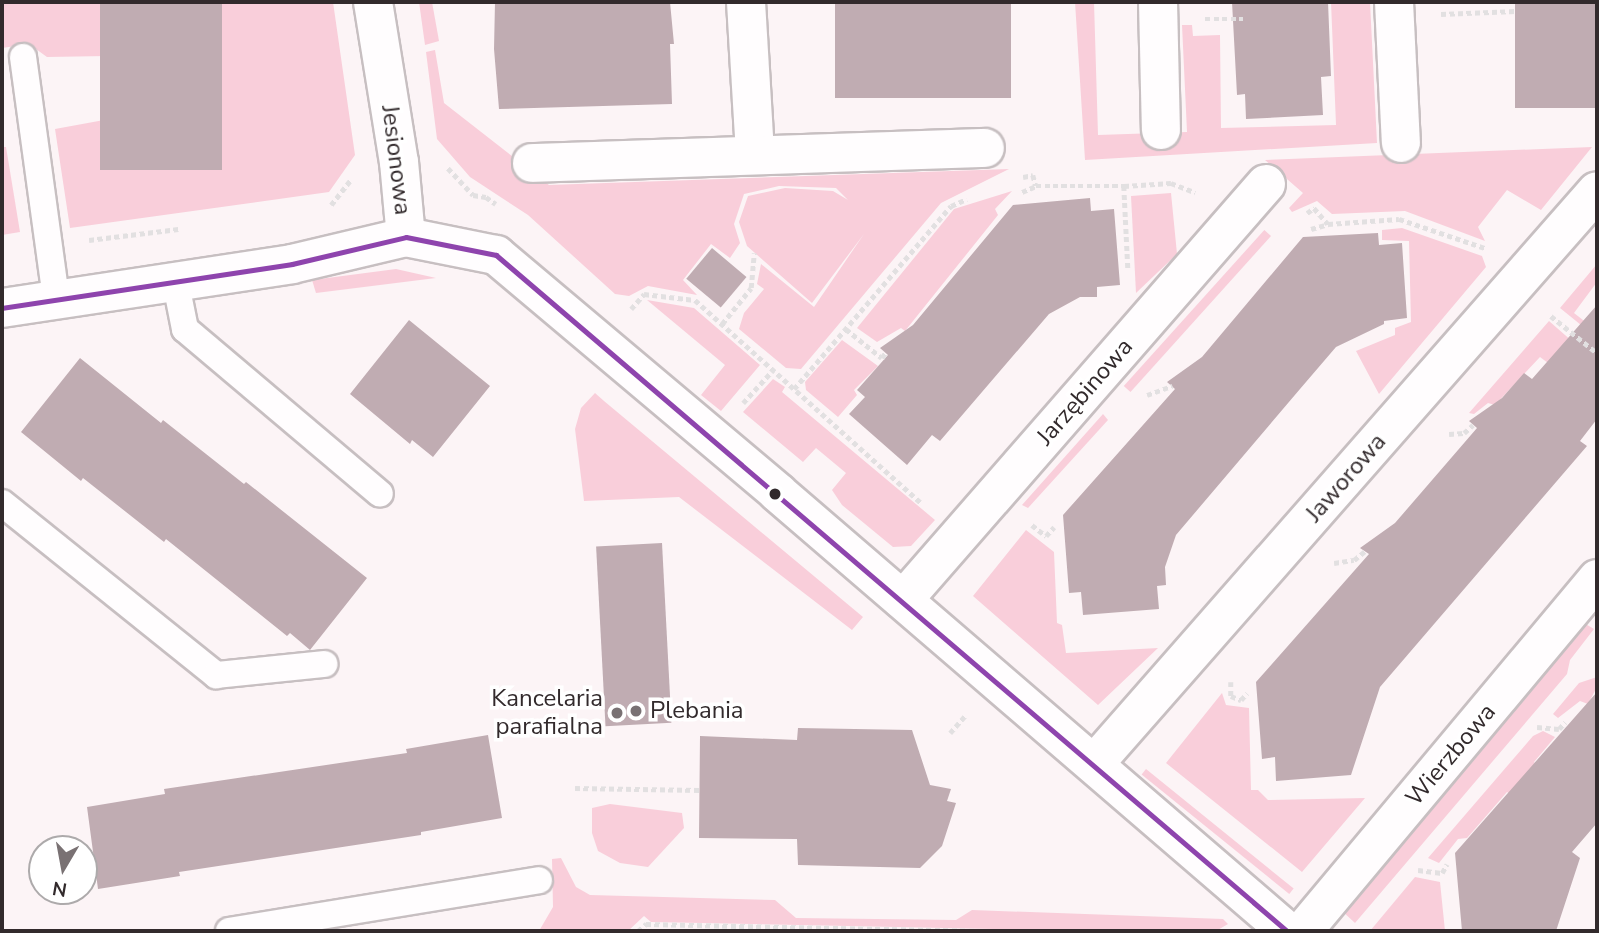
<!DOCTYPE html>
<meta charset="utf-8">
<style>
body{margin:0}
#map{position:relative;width:1599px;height:933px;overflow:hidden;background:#fcf4f6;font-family:"Nunito Sans",sans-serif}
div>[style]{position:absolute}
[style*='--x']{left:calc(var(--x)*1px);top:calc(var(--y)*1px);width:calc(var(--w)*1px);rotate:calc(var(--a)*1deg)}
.green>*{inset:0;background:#f9ceda;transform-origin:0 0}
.building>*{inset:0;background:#c0acb2;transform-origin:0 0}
.path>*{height:4.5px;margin-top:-2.25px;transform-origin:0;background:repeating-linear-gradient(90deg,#e2e0e1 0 5px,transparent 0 8.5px)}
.roads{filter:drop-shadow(2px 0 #c7bfc1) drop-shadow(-2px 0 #c7bfc1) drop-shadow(0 2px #c7bfc1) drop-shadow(0 -2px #c7bfc1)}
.service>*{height:26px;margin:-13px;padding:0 13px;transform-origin:13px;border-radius:13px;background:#fffdfe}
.minor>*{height:38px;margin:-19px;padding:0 19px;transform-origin:19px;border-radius:19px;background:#fffdfe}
.bus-1>*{height:5px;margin:-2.5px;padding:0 2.5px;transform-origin:2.5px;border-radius:2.5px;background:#8e44ad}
.dots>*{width:19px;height:19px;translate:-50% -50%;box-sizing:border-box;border:4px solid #fff;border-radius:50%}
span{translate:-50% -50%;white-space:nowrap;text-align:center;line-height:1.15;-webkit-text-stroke:7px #fff;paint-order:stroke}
.street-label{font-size:24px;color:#322a2c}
.poi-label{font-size:24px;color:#322a2c}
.right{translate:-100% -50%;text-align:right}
.left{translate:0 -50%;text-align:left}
.frame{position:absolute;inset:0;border:4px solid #322a2c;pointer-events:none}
.north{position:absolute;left:28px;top:835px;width:70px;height:70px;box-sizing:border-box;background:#fff;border:2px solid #adaaab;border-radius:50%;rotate:190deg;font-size:19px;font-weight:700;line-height:28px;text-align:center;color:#322a2c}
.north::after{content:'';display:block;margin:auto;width:24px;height:32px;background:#797173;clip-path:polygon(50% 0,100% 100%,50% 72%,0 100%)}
</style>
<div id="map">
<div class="green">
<div style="clip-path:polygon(2px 2px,333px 2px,355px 155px,329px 192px,70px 228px,55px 129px,115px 118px,107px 56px,47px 57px,29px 44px,2px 48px)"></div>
<div style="clip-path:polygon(419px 2px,432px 2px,439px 41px,425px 45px)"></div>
<div style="clip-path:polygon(1075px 2px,1094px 2px,1098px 135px,1187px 132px,1182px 25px,1192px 25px,1193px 36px,1220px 35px,1221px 128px,1336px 125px,1331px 2px,1370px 2px,1377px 143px,1085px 160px)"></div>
<div style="clip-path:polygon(435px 50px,444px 103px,549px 185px,1009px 169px,941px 203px,801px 369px,786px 368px,739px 329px,744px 313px,764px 289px,757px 284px,761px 264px,814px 307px,864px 234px,812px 303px,747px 246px,739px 222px,748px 196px,785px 188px,833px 191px,848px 200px,836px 188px,779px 186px,744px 194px,734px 224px,740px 243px,730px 258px,711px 244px,683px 280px,697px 295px,648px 286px,629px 296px,615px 294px,528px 215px,470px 177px,437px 139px,426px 52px)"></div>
<div style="clip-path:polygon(2px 147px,6px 147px,20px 232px,2px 235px)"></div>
<div style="clip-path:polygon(1592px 147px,1541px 210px,1507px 190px,1478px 227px,1485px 241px,1405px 211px,1332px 214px,1317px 201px,1292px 212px,1289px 208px,1303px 193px,1265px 160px)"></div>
<div style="clip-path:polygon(1012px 191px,995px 209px,998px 215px,905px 331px,901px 328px,877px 342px,857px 328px,954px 209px)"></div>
<div style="clip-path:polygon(1171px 193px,1177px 254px,1136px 293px,1131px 196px)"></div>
<div style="clip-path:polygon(1402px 228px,1482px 256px,1486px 267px,1379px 394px,1356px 351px,1395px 335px,1395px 328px,1411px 322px,1409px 241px,1382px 240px,1382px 230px)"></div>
<div style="left:1271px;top:236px;width:210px;height:9px;rotate:132deg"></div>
<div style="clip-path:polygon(1597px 264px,1597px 282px,1574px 313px,1597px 331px,1597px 338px,1560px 308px)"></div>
<div style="clip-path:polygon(396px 269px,436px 278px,316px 293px,312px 280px)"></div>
<div style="clip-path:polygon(647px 300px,694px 308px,760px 365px,721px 411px,701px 395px,725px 365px)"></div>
<div style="clip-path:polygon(1549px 321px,1597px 363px,1597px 400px,1540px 357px,1495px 405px,1488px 403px,1474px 414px,1469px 413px)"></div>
<div style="clip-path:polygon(842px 340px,878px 366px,854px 390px,857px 395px,838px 417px,806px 390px,805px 382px)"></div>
<div style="clip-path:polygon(773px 379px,785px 387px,782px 392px,935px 520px,911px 546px,893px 547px,842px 505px,832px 490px,846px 473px,816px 448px,803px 462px,743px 412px)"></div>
<div style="clip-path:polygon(595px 393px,604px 401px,863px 617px,852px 630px,679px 497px,584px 501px,575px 429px,581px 408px)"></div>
<div style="clip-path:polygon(1103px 414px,1108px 420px,1028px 508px,1022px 505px)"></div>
<div style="clip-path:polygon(1026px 530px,1054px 552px,1057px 623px,1062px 625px,1066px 653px,1158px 648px,1098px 705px,973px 596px)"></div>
<div style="clip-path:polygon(1584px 623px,1594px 629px,1570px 660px,1567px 674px,1355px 923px,1341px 910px)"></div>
<div style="clip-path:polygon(1597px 677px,1597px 687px,1588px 704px,1580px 701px,1558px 718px,1553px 714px,1579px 683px)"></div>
<div style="clip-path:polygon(1222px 693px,1226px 705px,1249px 708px,1251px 790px,1258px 790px,1268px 800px,1365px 798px,1302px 872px,1166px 763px)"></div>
<div style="clip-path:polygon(1543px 731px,1555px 737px,1534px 762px,1537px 766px,1513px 796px,1507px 792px,1467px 838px,1458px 839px,1439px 863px,1428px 858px,1533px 736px)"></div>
<div style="left:1146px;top:769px;width:190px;height:7px;rotate:39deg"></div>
<div style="clip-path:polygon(610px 804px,682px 813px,684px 828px,648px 867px,620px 863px,598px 851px,592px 833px,592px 808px)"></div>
<div style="clip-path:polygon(561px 858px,576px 887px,590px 895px,775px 900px,796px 918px,956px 920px,972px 910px,1223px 919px,1228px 924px,1216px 931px,1096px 931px,651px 922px,644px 916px,628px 931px,539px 931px,553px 907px,552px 859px)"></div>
<div style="clip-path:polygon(1415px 877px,1440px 882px,1445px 931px,1370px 931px)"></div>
</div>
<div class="building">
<div style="left:100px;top:2px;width:122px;height:168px"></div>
<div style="clip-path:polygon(495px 2px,670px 2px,674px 44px,670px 44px,672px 104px,499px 109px,494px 49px)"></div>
<div style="left:835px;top:2px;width:176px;height:96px"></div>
<div style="clip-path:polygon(1232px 2px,1328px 2px,1331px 76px,1321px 77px,1323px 115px,1246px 119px,1245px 94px,1237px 95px)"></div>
<div style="left:1515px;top:2px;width:82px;height:106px"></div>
<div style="clip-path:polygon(1090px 198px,1091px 211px,1114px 209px,1120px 285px,1097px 287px,1097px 297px,1080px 297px,1049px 314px,940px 441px,932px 435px,907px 465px,849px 414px,865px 397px,857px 390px,888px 355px,880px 348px,913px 325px,1013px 205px)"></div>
<div style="clip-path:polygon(1378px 233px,1379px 245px,1402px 243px,1407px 318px,1384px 321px,1384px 324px,1336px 347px,1300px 389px,1176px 535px,1165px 567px,1166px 585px,1157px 586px,1159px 609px,1083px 615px,1081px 592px,1069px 593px,1063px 515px,1175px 389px,1167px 382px,1202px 357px,1303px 237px)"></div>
<div style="left:712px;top:248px;width:45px;height:40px;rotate:40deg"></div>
<div style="clip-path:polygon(1597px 305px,1597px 419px,1580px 441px,1587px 446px,1380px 687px,1351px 775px,1276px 781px,1275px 757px,1262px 759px,1256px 682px,1369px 554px,1360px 548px,1395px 523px,1477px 428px,1469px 421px,1502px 398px,1524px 373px,1532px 379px)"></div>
<div style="clip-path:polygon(409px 320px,490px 386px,433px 457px,412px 440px,410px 444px,350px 394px)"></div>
<div style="clip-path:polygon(80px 358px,161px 423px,163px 420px,244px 484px,246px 482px,367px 578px,310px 650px,290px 633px,287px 636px,166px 539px,164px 542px,83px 478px,81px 481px,21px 432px)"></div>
<div style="left:662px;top:543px;width:180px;height:66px;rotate:87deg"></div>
<div style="clip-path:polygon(1597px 692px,1597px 823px,1572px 852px,1580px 858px,1556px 931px,1462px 931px,1455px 853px)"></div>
<div style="clip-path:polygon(798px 728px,912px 730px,930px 785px,951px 789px,947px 801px,956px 803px,942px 846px,920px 868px,798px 865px,797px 839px,699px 838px,700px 736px,797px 740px)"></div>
<div style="clip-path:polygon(488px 735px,502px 818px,421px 832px,421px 835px,179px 872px,180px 876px,98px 889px,87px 807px,165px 794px,164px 789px,407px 753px,406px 749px)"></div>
</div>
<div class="path">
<div style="--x:1441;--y:14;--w:75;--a:-2.3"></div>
<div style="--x:1205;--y:19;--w:38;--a:0"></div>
<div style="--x:448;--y:168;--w:37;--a:47"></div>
<div style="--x:473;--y:195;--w:13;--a:9"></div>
<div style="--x:486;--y:197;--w:12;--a:35"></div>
<div style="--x:1023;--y:177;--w:10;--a:-11"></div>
<div style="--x:1033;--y:175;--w:11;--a:75"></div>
<div style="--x:1036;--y:186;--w:88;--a:0"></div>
<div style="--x:1124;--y:186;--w:82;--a:87.2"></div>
<div style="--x:1124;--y:186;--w:47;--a:-3.7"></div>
<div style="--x:1171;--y:183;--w:26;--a:21"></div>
<div style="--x:1022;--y:192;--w:15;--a:-23"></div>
<div style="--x:331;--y:205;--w:33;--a:-52"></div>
<div style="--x:1307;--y:213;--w:9;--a:-36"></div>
<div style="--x:1314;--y:208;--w:21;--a:49"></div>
<div style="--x:1328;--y:224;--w:71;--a:-4"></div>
<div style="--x:1399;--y:219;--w:91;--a:18.6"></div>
<div style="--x:1311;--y:229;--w:18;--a:-16"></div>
<div style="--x:89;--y:240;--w:90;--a:-7"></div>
<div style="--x:631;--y:309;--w:20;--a:-49"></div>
<div style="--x:644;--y:294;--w:51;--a:6.7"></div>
<div style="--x:695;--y:300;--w:305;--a:41.9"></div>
<div style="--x:1551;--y:316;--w:59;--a:38.8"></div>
<div style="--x:722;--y:324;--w:46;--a:-51.1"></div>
<div style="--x:751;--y:288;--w:35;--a:-85"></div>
<div style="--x:846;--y:329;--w:46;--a:38.9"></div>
<div style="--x:882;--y:358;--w:6;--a:-59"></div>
<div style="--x:794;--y:389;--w:241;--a:-49.4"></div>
<div style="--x:951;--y:206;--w:17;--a:-24"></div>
<div style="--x:1147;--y:395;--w:27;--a:-20"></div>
<div style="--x:743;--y:403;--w:45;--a:-47.7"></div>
<div style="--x:1449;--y:434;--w:15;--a:-4"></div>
<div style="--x:1464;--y:433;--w:12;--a:-42"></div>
<div style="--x:1032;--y:525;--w:18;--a:38"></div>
<div style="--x:1046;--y:536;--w:12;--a:-48"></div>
<div style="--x:1334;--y:563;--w:20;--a:-9"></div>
<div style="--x:1354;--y:560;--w:14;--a:-39"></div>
<div style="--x:1231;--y:682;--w:14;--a:90"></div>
<div style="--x:1231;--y:696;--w:11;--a:22"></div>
<div style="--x:1241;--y:700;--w:9;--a:-49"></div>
<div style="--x:1537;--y:727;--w:22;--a:5"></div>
<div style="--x:1559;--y:729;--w:9;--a:-49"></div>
<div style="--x:950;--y:733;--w:23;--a:-49"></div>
<div style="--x:575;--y:788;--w:125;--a:0.9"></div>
<div style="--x:1418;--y:870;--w:24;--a:7"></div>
<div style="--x:1442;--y:873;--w:10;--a:-61"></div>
<div style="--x:638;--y:931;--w:11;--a:-41"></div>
<div style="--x:646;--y:924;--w:338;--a:1.2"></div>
</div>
<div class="roads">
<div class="service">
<div style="--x:23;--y:57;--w:244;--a:82.2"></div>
<div style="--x:176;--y:284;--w:46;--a:78.7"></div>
<div style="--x:185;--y:329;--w:255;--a:40.2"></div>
<div style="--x:2;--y:503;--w:275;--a:38.8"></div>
<div style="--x:216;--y:675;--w:109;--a:-5.8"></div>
<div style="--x:229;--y:931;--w:314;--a:-9.3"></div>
</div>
<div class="minor">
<div style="--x:373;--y:2;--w:162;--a:80.8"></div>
<div style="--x:399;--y:162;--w:75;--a:84.7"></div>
<div style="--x:746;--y:2;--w:152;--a:86.6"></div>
<div style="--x:1158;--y:2;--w:128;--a:88.7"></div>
<div style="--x:1394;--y:2;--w:141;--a:87.2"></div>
<div style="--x:532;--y:163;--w:453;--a:-1.9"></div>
<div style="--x:2;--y:308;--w:293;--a:-8.6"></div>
<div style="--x:292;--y:264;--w:117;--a:-13.3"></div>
<div style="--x:406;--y:237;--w:92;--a:11.3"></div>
<div style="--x:496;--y:255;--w:368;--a:40.1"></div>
<div style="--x:777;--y:492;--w:673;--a:40.72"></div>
<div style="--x:903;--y:600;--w:552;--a:-48.89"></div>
<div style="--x:1094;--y:764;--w:762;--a:-48.72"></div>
<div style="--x:1303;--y:931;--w:459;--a:-50.1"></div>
</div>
</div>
<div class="bus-1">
<div style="--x:2;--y:308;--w:293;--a:-8.6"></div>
<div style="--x:292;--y:264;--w:117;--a:-13.3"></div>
<div style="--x:406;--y:237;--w:92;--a:11.3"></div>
<div style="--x:496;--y:255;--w:1041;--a:40.52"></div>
</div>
<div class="dots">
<div style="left:775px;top:494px;background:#322a2c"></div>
<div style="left:636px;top:711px;background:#797173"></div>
<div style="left:617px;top:713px;background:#797173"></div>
</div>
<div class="street-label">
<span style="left:396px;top:160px;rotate:83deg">Jesionowa</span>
<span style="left:1085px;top:392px;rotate:-49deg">Jarzębinowa</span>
<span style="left:1346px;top:478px;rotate:-49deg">Jaworowa</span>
<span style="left:1451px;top:755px;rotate:-50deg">Wierzbowa</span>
</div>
<div class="poi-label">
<span class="right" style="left:603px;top:713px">Kancelaria<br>parafialna</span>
<span class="left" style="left:650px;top:711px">Plebania</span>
</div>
<div class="frame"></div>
<div class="north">N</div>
</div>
